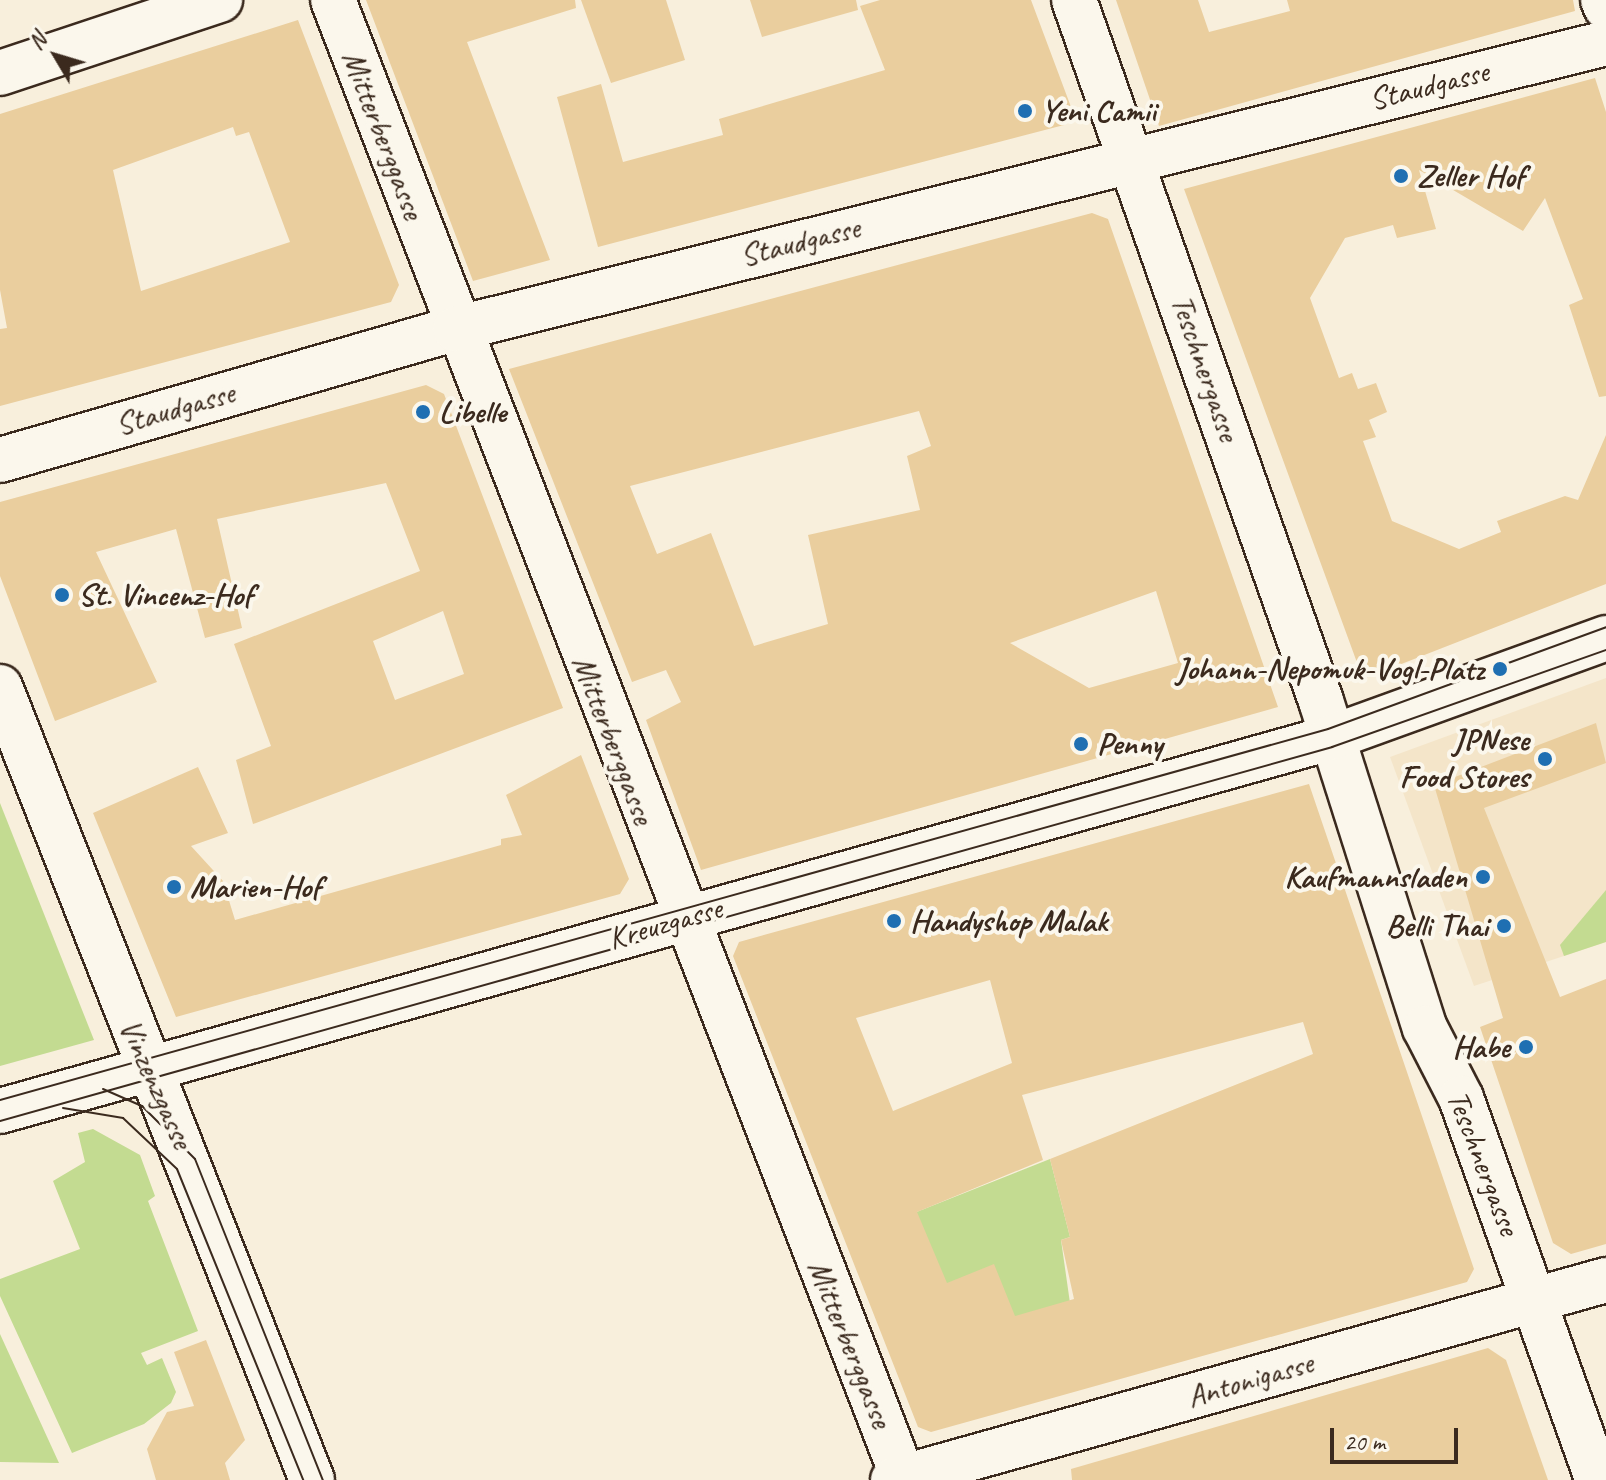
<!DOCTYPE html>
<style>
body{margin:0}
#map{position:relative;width:1606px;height:1480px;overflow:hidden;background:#f8efdc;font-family:Caveat,sans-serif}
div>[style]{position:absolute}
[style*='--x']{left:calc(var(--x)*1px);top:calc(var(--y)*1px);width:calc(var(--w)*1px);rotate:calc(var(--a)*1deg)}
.built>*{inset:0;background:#f4e5c9}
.green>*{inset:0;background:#c3db91}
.building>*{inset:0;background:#eace9e}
.roads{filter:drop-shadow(2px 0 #3b2a1e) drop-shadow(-2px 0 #3b2a1e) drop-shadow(0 2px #3b2a1e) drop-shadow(0 -2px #3b2a1e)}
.minor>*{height:44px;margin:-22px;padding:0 22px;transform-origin:22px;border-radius:22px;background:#fbf7ec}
.tertiary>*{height:44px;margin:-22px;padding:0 22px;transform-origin:22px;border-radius:22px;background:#fbf7ec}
.tram>*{height:2px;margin:-1px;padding:0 1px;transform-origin:1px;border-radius:1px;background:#3b2a1e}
.dots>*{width:22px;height:22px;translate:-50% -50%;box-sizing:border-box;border:4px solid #fbf7ec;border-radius:50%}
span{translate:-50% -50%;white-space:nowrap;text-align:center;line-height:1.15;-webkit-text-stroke:8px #fbf7ec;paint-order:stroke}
.street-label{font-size:32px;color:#3b2a1e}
.poi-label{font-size:32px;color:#3b2a1e;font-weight:700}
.left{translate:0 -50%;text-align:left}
.right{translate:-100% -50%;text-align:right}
.north{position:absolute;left:16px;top:16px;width:80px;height:80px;-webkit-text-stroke:6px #fbf7ec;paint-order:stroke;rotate:308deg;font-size:22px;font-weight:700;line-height:32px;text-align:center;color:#3b2a1e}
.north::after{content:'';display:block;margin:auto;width:28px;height:36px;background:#3b2a1e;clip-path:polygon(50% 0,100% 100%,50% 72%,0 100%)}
.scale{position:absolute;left:1330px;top:1428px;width:128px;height:36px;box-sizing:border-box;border:4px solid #3b2a1e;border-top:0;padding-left:10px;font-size:24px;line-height:28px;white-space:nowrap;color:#3b2a1e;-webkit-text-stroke:6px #fbf7ec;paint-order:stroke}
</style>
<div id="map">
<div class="built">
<div style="clip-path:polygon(1606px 678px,1606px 942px,1474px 986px,1390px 757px)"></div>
</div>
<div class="green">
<div style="clip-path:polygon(0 803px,94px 1040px,0 1066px)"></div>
<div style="clip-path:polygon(1606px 890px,1606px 942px,1564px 956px,1560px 945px)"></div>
<div style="clip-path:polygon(93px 1129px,140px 1155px,155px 1196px,148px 1201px,198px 1331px,141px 1353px,147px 1365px,162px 1358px,176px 1392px,171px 1403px,144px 1424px,72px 1453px,0 1296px,0 1279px,80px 1249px,53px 1181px,85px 1162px,78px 1133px)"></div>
<div style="clip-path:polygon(1050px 1159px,1070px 1237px,1061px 1240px,1072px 1317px,964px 1328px,914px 1213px)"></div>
<div style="clip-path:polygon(0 1334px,59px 1463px,0 1462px)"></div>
</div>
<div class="building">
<div style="clip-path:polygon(366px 0,575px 0,576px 8px,467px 42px,550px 260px,473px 281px)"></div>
<div style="clip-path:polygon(581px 0,666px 0,685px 60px,611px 83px)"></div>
<div style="clip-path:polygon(750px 0,856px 0,858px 10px,762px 37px)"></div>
<div style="clip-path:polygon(880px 0,1031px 0,1071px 107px,1064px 125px,598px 247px,557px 97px,601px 84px,623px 162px,723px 135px,719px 119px,885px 70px,860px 6px)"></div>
<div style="clip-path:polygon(1116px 0,1198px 0,1209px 32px,1290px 11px,1287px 0,1573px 0,1575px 11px,1159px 126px)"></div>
<div style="clip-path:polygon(evenodd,298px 20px,399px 285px,391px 302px,0 406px,0 329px,7px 328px,0 290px,0 114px,298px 20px,233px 127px,236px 136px,249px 132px,290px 242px,141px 291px,113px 170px,233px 127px)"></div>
<div style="clip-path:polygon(1595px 78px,1606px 112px,1606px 396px,1599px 397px,1569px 305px,1583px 299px,1545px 198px,1523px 231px,1419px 170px,1436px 229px,1397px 238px,1393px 225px,1345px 238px,1310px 298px,1339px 378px,1352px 373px,1358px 389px,1376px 383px,1387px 412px,1369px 420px,1376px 437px,1363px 441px,1392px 521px,1459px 549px,1501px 532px,1497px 521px,1565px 496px,1578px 500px,1606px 435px,1606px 584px,1363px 679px,1184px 189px)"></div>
<div style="clip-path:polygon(evenodd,1092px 213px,1108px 219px,1278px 707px,701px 870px,646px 720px,681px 702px,666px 670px,632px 682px,509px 369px,1092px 213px,919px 411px,931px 446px,907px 456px,920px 510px,808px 535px,828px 624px,754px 646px,711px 533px,657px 554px,630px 486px,919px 411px,1092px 213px,1156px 591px,1178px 663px,1089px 688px,1010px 643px,1156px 591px)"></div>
<div style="clip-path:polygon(evenodd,426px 385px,444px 394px,563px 708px,253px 824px,236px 760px,271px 746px,234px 644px,420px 571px,386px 483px,217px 519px,242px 628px,205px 638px,176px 529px,96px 552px,157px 682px,55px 721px,0 576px,0 502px,426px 385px,443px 611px,464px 674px,395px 700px,373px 641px,443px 611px)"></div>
<div style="clip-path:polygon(1596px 723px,1606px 763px,1484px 808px,1560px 997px,1606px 979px,1606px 1244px,1571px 1254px,1553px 1243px,1480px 1027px,1503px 1018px,1434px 785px)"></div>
<div style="clip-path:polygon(581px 755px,629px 879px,620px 894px,176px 1017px,93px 813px,198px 767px,228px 833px,191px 846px,223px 881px,235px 920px,501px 845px,501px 839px,522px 835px,506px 795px)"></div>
<div style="clip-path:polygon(evenodd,1309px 784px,1474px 1269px,1467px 1282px,931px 1432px,918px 1427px,733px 956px,739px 942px,1309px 784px,990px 980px,1012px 1063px,893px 1111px,856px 1018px,990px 980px,1309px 784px,1303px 1022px,1313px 1054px,1050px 1159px,1070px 1237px,1061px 1240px,1074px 1299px,1015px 1316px,994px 1264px,947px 1283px,917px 1212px,1043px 1160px,1022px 1095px,1303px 1022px)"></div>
<div style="clip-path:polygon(206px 1340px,245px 1440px,225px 1463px,230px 1480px,156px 1480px,147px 1449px,167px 1412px,194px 1406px,174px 1352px)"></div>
<div style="clip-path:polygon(1488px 1348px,1506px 1360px,1548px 1480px,1072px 1480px,1071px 1469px)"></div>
</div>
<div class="roads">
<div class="minor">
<div style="--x:333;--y:0;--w:1586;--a:68.9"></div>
<div style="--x:1074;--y:0;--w:743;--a:70.59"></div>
<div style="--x:1321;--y:701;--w:343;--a:72.4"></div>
<div style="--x:1425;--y:1028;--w:79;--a:62.8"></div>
<div style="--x:1461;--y:1098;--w:406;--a:70.3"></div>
<div style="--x:1603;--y:0;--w:8;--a:67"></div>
<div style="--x:0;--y:73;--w:232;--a:-18.4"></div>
<div style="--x:0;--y:460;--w:473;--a:-16.1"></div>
<div style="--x:455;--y:329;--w:1186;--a:-13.95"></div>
<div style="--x:0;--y:687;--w:852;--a:68.52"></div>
<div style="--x:893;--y:1480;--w:741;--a:-15.67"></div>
</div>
<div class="tertiary">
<div style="--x:0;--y:1111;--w:1381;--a:-15.67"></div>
<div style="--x:1330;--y:738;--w:294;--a:-19.9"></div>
</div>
</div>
<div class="tram">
<div style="--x:103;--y:1089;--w:43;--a:23.6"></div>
<div style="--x:142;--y:1106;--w:75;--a:45"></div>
<div style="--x:195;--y:1159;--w:346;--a:68.3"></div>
<div style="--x:0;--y:1100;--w:1379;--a:-15.61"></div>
<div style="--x:1328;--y:729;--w:296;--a:-20.1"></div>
<div style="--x:63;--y:1108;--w:61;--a:9.5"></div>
<div style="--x:123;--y:1118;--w:74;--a:43.4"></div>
<div style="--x:177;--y:1169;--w:336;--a:67.9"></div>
<div style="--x:0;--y:1121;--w:1384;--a:-15.68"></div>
<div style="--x:1332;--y:747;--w:291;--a:-19.5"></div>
</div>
<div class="dots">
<div style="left:1025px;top:111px;background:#1f6fb2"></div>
<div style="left:1401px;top:176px;background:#1f6fb2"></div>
<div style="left:423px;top:412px;background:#1f6fb2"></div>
<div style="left:62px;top:595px;background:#1f6fb2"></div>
<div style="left:1500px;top:669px;background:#1f6fb2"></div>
<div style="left:1081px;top:744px;background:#1f6fb2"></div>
<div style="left:1545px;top:759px;background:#1f6fb2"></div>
<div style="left:1483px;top:877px;background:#1f6fb2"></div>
<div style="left:174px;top:887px;background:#1f6fb2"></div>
<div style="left:894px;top:921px;background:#1f6fb2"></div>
<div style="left:1504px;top:926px;background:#1f6fb2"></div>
<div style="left:1526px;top:1047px;background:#1f6fb2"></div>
</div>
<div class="street-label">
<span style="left:1429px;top:86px;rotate:-14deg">Staudgasse</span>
<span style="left:383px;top:135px;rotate:69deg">Mitterberggasse</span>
<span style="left:800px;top:242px;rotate:-14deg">Staudgasse</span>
<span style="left:1205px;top:368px;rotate:71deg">Teschnergasse</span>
<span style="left:175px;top:409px;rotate:-16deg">Staudgasse</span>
<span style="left:613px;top:740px;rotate:69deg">Mitterberggasse</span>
<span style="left:665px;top:924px;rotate:-16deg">Kreuzgasse</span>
<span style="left:156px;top:1084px;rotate:66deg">Vinzenzgasse</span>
<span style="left:1483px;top:1163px;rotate:69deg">Teschnergasse</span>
<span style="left:850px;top:1344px;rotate:68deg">Mitterberggasse</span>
<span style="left:1250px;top:1380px;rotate:-16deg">Antonigasse</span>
</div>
<div class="poi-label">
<span class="left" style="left:1041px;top:111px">Yeni Camii</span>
<span class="left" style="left:1417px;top:176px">Zeller Hof</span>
<span class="left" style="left:439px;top:412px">Libelle</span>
<span class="left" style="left:78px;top:595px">St. Vincenz-Hof</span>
<span class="right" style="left:1484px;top:669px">Johann-Nepomuk-Vogl-Platz</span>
<span class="right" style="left:1529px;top:759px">JPNese<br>Food Stores</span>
<span class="left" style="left:1097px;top:744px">Penny</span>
<span class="right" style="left:1467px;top:877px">Kaufmannsladen</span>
<span class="left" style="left:190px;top:887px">Marien-Hof</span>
<span class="left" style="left:910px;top:921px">Handyshop Malak</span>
<span class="right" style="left:1488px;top:926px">Belli Thai</span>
<span class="right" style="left:1510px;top:1047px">Habe</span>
</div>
<div class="north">N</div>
<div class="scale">20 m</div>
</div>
